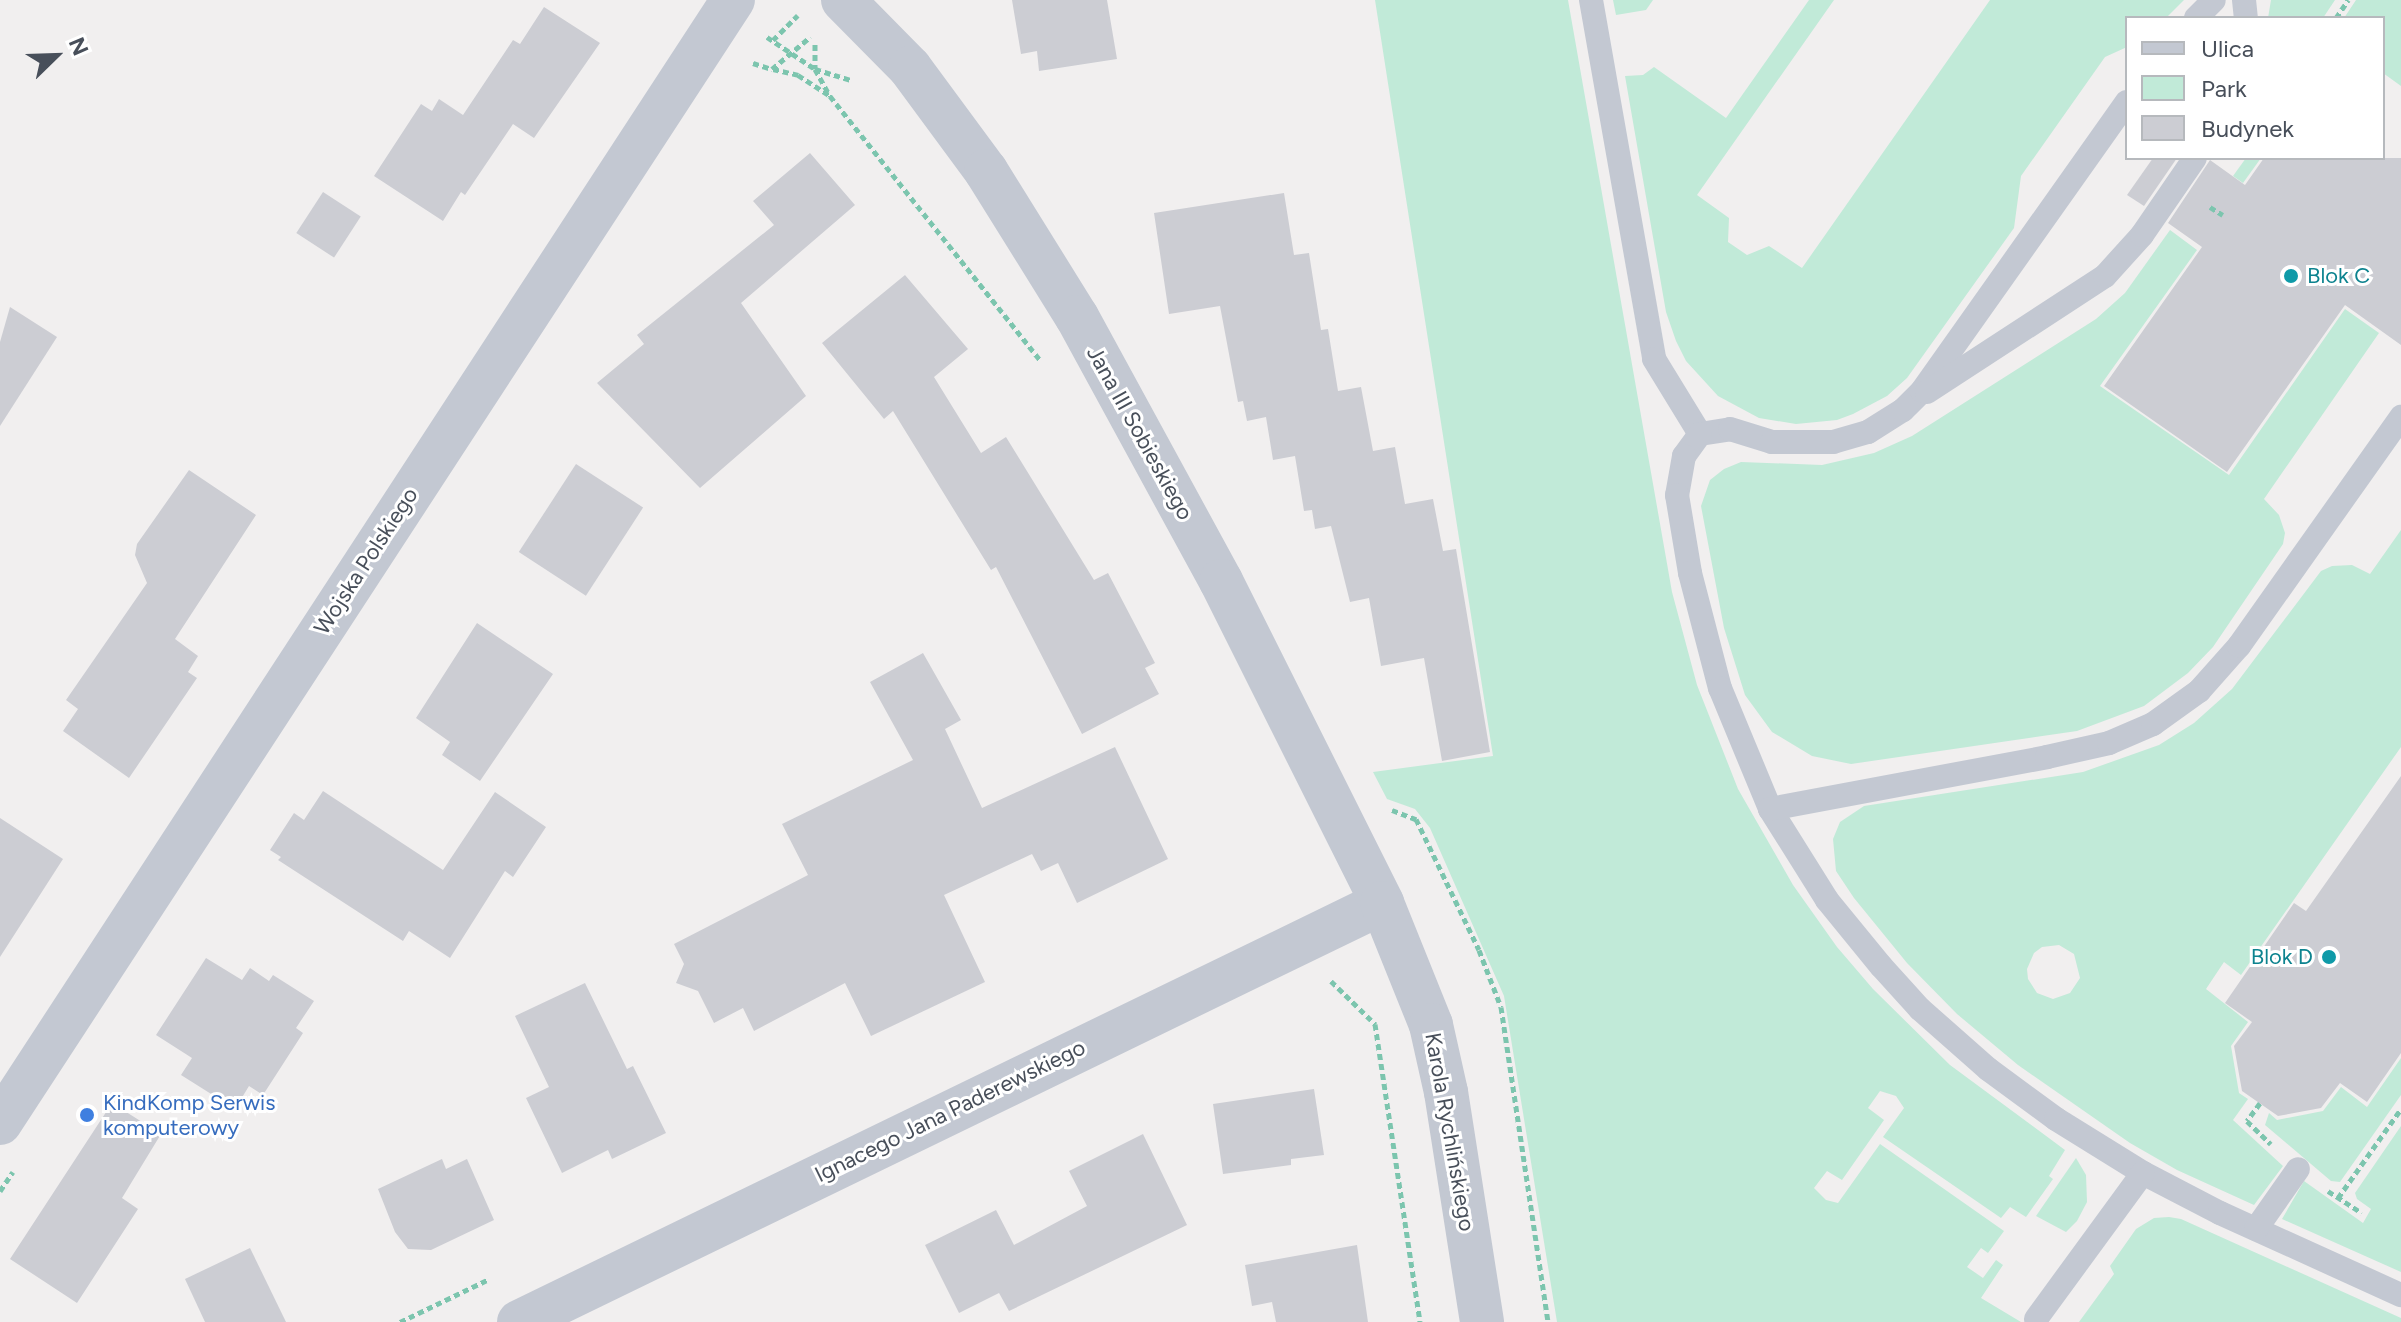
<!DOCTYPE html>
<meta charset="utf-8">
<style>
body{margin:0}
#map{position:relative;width:2401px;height:1322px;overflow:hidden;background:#f1efef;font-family:Figtree,sans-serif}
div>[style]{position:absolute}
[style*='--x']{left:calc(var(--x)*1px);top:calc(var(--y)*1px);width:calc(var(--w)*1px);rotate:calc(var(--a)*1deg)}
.green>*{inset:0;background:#c1ead8}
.building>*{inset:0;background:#cccdd3;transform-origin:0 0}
.path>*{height:5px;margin-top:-2.5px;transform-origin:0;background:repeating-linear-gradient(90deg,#7cc5ae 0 6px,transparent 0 10px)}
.service>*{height:24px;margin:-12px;padding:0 12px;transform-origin:12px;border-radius:12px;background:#c3c8d2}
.minor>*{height:44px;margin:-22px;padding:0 22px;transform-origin:22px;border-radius:22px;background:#c3c8d2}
.tertiary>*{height:44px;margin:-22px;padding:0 22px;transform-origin:22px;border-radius:22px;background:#c3c8d2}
.dots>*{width:22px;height:22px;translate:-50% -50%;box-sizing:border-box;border:4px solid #fff;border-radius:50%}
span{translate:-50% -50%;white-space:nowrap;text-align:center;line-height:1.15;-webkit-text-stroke:6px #fff;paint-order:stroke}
.culture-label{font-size:22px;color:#0d838f}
.left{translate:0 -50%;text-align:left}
.right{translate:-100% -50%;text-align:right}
.street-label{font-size:22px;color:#484f5a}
.shop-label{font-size:22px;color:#366cbe}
.legend{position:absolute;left:2125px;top:16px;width:260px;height:144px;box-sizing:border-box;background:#fff;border:2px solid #b6b9bd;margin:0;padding:10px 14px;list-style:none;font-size:24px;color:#484f5a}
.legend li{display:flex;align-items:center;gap:16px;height:40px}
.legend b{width:40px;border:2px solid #b6b9bd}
.north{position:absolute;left:16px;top:16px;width:80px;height:80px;-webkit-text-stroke:6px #fff;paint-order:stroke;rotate:67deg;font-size:22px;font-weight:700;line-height:32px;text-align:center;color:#484f5a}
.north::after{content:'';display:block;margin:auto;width:28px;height:36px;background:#484f5a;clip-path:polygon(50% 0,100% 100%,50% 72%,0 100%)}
</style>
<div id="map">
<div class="green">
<div style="clip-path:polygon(1375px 0,1568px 0,1672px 592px,1697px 685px,1738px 789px,1793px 885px,1837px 947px,1873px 989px,1950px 1065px,2065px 1150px,2049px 1176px,2053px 1179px,2026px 1217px,2010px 1207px,2001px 1218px,1883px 1137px,1904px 1108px,1896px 1096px,1880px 1091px,1868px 1108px,1884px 1120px,1842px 1180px,1827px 1171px,1814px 1188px,1826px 1200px,1838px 1203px,1880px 1144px,2004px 1231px,1988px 1253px,1981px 1248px,1967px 1267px,1983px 1278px,1996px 1260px,2003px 1265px,1981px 1298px,2021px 1322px,1557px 1322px,1504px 996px,1430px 828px,1415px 809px,1387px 799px,1373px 772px,1493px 756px)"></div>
<div style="clip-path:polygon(1613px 0,1653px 0,1646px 10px,1616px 15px)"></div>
<div style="clip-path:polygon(1809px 0,1834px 0,1697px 195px,1729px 218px,1728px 242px,1747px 255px,1769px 246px,1802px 268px,1990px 0,2184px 0,2166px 18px,2127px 18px,2127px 47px,2105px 57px,2021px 176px,2014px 228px,1907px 378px,1887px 396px,1853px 414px,1837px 420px,1796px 424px,1759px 418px,1718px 396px,1686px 361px,1676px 341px,1666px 312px,1625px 76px,1643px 75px,1654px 67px,1726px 118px)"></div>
<div style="clip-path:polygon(2271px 0,2335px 0,2323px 18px,2268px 18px)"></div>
<div style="clip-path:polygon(2356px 0,2401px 0,2401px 86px,2383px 73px,2383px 18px,2344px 18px)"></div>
<div style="clip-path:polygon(2246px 158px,2261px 158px,2243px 183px,2233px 176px)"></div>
<div style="clip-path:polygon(2170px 230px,2197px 250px,2100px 386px,2229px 475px,2345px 309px,2379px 333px,2264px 499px,2279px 515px,2285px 533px,2283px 544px,2213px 647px,2188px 673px,2144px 706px,2077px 731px,1851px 764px,1812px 756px,1772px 732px,1745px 695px,1724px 628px,1701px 506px,1710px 480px,1724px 469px,1741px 462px,1822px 465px,1874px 453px,1912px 436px,2096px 319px,2125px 293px)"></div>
<div style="clip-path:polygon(evenodd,2401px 530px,2401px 747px,2241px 975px,2224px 962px,2206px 989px,2248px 1022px,2231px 1046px,2239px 1093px,2248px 1099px,2233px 1120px,2283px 1166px,2254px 1205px,2177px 1170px,2130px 1143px,2018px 1065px,1957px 1014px,1907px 963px,1854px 898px,1836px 871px,1833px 839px,1840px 822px,1864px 806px,2083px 772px,2159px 745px,2194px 723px,2232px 689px,2321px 571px,2332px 566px,2352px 565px,2370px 574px,2401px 530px,2059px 945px,2074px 954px,2080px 978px,2070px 993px,2053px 999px,2037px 993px,2028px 979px,2027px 969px,2034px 953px,2042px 947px,2059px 945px)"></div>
<div style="clip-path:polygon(2401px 1058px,2401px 1095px,2340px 1182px,2331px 1181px,2265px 1125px,2269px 1113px,2277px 1120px,2323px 1111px,2341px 1087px,2367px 1107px)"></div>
<div style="clip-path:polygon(2401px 1126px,2401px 1272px,2282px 1219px,2304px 1181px,2363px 1223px,2371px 1209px,2357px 1199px,2355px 1193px)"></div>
<div style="clip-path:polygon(2076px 1158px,2086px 1175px,2087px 1202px,2077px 1221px,2066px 1232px,2036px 1216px)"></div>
<div style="clip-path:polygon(2169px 1217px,2181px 1219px,2401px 1318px,2401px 1322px,2079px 1322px,2114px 1274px,2110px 1266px,2136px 1229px,2154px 1218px)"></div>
</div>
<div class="building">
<div style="clip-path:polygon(1012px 0,1107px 0,1117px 59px,1039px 71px,1037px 51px,1021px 54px)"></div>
<div style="clip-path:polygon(544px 7px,600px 43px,534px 138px,513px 124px,465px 195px,461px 192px,443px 221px,374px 176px,421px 104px,432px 111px,439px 99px,463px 115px,513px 40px,520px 44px)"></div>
<div style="clip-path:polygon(810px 153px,855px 205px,741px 303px,806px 396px,700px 488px,597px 383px,644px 344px,637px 335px,774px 225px,753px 201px)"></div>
<div style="clip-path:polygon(2153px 158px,2177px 158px,2144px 206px,2127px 195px)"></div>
<div style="clip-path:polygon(2264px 158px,2401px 158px,2401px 345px,2345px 305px,2227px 472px,2104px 386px,2202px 247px,2168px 223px,2210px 160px,2245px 185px)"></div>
<div style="left:323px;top:192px;width:45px;height:49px;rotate:33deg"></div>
<div style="clip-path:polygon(1284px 193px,1294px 255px,1309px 253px,1321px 330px,1328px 329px,1338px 391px,1361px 387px,1373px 451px,1395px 447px,1405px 504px,1433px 499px,1443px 551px,1456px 549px,1490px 752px,1442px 761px,1424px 658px,1381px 666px,1369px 598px,1350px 602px,1331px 526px,1315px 529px,1312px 510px,1304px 511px,1295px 456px,1273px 460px,1266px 417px,1247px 421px,1243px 401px,1238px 402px,1220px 306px,1169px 314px,1154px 213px)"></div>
<div style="clip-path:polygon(905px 275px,968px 349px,934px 377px,981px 453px,1006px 437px,1094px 580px,1108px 573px,1155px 663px,1145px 668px,1159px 694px,1082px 734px,996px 567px,991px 570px,893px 411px,884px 419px,822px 343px)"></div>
<div style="clip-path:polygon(10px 307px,57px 337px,0 426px,0 342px)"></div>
<div style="left:576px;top:464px;width:80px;height:105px;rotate:33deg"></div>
<div style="clip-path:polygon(189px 470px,256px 515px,175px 639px,198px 656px,188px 672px,197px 678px,129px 778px,63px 731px,78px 709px,66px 700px,147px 583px,135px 555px,137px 544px)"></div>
<div style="clip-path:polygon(477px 623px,553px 674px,480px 781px,442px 755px,450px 742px,416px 718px)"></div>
<div style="clip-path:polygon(923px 653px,961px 720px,945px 729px,982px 808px,1115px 747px,1168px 859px,1077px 903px,1058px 863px,1041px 871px,1032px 854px,944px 895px,985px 982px,871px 1036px,845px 983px,754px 1031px,743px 1008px,714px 1023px,698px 991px,676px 983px,684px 964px,674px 944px,808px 875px,782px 824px,913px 760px,870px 682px)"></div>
<div style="clip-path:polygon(2401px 776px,2401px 1053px,2367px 1102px,2340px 1083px,2321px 1108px,2278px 1116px,2242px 1091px,2234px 1046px,2252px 1022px,2225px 1003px,2294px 903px,2306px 911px)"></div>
<div style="clip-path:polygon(323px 791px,443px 870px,495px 792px,546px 827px,513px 877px,505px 871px,450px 958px,409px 931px,403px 941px,278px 860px,281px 857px,270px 850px,294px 813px,304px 820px)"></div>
<div style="clip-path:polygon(0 818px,63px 859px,0 957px)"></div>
<div style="clip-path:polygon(206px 958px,242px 980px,250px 968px,269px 981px,273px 975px,314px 1001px,296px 1028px,303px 1033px,263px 1095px,249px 1086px,235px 1109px,181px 1075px,192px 1058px,156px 1035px)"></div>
<div style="clip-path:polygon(585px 983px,627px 1069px,633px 1066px,666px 1133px,612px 1159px,608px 1150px,562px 1173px,526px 1098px,549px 1087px,515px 1016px)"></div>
<div style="clip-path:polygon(1314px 1089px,1324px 1155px,1291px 1159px,1291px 1165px,1223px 1174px,1213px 1104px)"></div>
<div style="clip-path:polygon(112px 1103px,161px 1134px,122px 1198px,138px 1209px,77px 1303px,10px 1259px)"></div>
<div style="clip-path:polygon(1143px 1134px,1187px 1225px,1009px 1311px,999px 1293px,959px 1313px,925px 1245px,996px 1210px,1014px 1245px,1087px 1206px,1069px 1171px)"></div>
<div style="clip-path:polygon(442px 1159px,446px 1169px,467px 1159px,494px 1220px,431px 1250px,408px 1249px,395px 1232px,378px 1189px)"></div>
<div style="clip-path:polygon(1357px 1245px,1368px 1322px,1276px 1322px,1272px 1302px,1252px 1306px,1245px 1265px)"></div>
<div style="clip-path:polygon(250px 1248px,286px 1322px,205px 1322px,185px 1279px)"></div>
</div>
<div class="path">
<div style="--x:2336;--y:18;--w:22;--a:-56"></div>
<div style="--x:767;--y:37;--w:58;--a:33.7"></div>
<div style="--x:815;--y:69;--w:37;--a:17"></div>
<div style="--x:773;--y:40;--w:35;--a:-45"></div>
<div style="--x:815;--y:44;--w:25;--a:90"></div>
<div style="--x:815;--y:69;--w:31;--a:61"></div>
<div style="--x:830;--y:96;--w:339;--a:51.5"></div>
<div style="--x:753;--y:63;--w:20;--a:18"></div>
<div style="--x:772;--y:69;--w:50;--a:-40.1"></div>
<div style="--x:773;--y:69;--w:26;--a:13"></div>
<div style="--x:798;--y:75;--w:37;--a:33"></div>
<div style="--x:2210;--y:207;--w:15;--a:32"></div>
<div style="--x:1392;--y:810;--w:26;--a:21"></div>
<div style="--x:1416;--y:819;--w:145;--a:64.3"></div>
<div style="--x:1479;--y:950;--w:61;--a:68.9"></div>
<div style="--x:1501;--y:1007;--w:318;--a:81.5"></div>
<div style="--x:1331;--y:981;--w:62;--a:44.3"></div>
<div style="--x:1375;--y:1024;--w:301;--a:81.4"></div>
<div style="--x:2260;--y:1103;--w:22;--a:126"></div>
<div style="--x:2247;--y:1121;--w:33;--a:44"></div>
<div style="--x:0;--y:1191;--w:23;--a:-56"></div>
<div style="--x:2328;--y:1191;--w:40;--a:32.9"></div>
<div style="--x:2338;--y:1198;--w:109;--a:-54.7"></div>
<div style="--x:400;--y:1322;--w:99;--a:-25.8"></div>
</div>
<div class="service">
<div style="--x:1591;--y:0;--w:364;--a:80"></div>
<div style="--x:1654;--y:359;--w:88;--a:58.5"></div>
<div style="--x:1700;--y:434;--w:30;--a:-9"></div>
<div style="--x:1730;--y:429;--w:44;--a:17.2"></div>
<div style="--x:1772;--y:442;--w:61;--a:0"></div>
<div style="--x:1833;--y:442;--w:36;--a:-16"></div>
<div style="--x:1868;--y:432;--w:41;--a:-32.2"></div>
<div style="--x:1903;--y:410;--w:27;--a:-45"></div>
<div style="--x:1922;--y:391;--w:354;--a:-54.7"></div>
<div style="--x:2244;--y:0;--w:18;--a:84"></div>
<div style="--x:2196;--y:18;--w:25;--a:-45"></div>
<div style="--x:1927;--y:392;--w:212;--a:-33.1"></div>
<div style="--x:2105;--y:276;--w:55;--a:-47.9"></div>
<div style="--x:2142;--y:235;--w:93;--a:-55.5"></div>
<div style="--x:1700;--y:434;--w:27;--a:126"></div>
<div style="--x:1684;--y:456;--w:40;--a:100"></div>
<div style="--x:1677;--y:495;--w:79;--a:80.5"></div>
<div style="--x:1690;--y:573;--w:119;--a:75.4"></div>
<div style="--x:1720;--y:688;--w:131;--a:67.5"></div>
<div style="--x:1770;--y:809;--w:107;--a:57.9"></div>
<div style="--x:1827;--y:900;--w:85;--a:50.7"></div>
<div style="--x:1881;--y:966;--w:58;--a:47.8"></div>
<div style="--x:1920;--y:1009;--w:91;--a:41.4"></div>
<div style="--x:1988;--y:1069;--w:84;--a:36.3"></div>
<div style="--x:2056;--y:1119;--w:102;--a:31.8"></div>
<div style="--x:2143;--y:1173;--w:87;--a:27.5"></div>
<div style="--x:2220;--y:1213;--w:199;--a:24.4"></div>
<div style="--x:1770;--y:809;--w:282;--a:-10.6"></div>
<div style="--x:2047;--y:757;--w:64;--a:-12.7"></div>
<div style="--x:2109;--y:743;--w:48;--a:-23.4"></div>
<div style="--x:2153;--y:724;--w:57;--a:-35.7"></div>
<div style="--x:2199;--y:691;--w:60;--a:-48.4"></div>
<div style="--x:2239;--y:646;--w:281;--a:-54.7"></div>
<div style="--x:2256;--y:1229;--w:73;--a:-55"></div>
<div style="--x:2036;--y:1319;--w:181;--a:-53.8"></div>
</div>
<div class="minor">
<div style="--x:519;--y:1322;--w:959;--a:-25.9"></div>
</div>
<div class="tertiary">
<div style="--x:843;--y:0;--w:95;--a:45.4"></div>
<div style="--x:910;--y:68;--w:128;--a:53.6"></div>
<div style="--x:986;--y:171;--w:172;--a:58.1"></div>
<div style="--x:1077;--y:317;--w:301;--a:61.4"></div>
<div style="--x:1221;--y:581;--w:360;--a:63.4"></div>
<div style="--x:1382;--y:903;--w:131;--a:68.1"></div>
<div style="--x:1431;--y:1025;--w:69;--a:77.4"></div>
<div style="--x:1446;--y:1092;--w:233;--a:81.1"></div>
<div style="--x:0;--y:1123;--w:1341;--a:-56.87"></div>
</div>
<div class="dots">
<div style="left:2291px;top:276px;background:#0f9aa8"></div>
<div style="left:2329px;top:957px;background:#0f9aa8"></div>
<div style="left:87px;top:1115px;background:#3f7fe0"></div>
</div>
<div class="culture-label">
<span class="left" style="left:2307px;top:276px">Blok C</span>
<span class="right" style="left:2313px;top:957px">Blok D</span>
</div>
<div class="street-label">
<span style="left:1140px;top:433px;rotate:61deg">Jana III Sobieskiego</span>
<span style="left:366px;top:561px;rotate:-57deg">Wojska Polskiego</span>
<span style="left:950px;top:1111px;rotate:-26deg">Ignacego Jana Paderewskiego</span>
<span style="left:1450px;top:1132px;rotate:80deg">Karola Rychlińskiego</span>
</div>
<div class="shop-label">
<span class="left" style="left:103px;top:1115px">KindKomp Serwis<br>komputerowy</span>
</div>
<ul class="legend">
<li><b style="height:10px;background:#c3c8d2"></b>Ulica</li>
<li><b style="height:22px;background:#c1ead8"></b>Park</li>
<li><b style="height:22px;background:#cccdd3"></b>Budynek</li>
</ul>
<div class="north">N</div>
</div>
